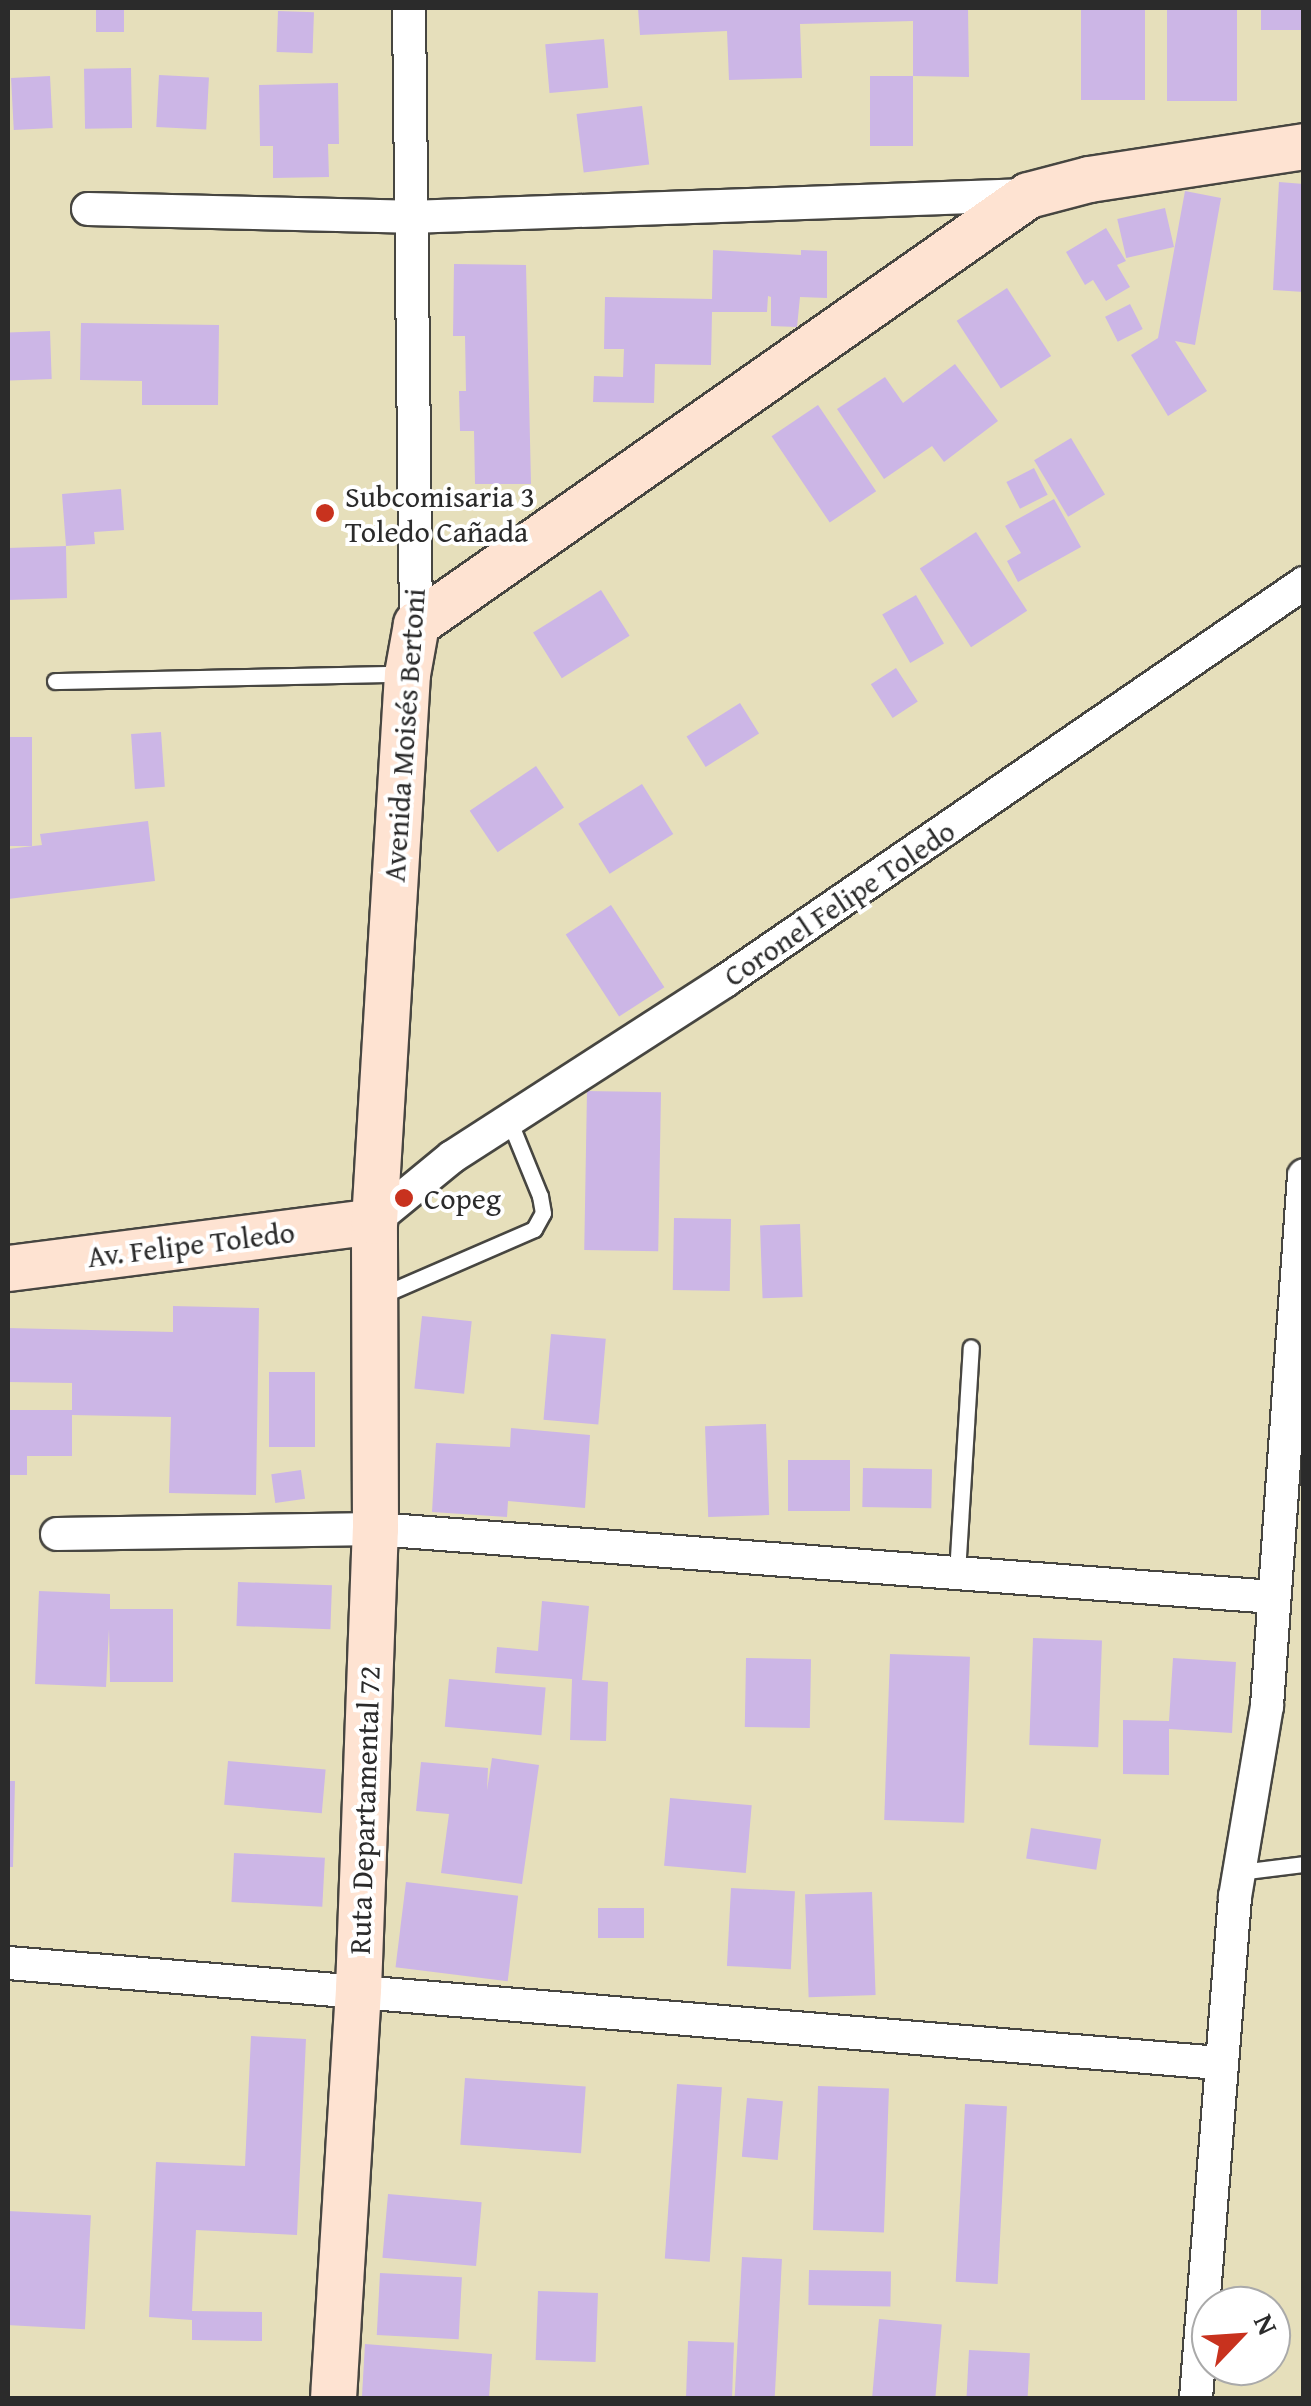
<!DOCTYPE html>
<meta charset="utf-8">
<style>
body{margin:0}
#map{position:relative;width:1311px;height:2406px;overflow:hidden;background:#e6dfbb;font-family:"Gentium Book Plus",serif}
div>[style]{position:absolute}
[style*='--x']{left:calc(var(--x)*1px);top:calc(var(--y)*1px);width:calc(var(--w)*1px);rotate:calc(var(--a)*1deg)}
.building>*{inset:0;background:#ccb6e6;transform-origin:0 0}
.roads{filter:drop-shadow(2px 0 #474641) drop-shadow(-2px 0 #474641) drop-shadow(0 2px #474641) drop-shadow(0 -2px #474641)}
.lane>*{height:15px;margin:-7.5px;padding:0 7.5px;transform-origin:7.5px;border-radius:7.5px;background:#fff}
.street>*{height:32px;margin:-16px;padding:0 16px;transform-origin:16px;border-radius:16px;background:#fff}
.secondary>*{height:45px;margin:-22.5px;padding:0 22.5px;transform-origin:22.5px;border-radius:22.5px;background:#fee3d2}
.dots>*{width:28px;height:28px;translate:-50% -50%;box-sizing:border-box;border:5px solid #fff;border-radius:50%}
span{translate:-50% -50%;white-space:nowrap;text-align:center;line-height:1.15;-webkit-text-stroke:8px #fff;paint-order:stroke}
.poi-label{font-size:30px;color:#2b2b2b}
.left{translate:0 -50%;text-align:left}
.street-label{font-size:30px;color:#2b2b2b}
.frame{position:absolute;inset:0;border:10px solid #2b2b2b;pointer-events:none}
.north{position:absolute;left:1191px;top:2286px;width:100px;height:100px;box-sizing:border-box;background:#fff;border:2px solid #aaa;border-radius:50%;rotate:65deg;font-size:28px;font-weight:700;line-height:40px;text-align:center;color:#2b2b2b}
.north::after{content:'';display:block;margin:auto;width:35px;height:45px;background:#c8321e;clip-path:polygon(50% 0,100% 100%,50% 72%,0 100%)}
</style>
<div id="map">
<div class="building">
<div style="left:96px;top:8px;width:28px;height:24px"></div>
<div style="clip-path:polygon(638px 8px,968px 8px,969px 77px,913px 76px,913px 21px,800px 24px,802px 78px,729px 80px,727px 31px,640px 35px)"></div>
<div style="left:1081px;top:8px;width:64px;height:92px"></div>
<div style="left:1167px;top:8px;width:70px;height:93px"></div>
<div style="left:1261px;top:8px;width:43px;height:22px"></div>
<div style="left:278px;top:11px;width:36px;height:41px;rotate:2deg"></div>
<div style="left:604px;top:39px;width:49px;height:59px;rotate:85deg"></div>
<div style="left:131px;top:68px;width:60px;height:47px;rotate:89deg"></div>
<div style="left:159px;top:75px;width:50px;height:52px;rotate:3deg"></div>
<div style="left:50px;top:76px;width:52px;height:39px;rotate:87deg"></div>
<div style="left:913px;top:76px;width:70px;height:43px;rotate:90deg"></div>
<div style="clip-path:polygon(338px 83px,339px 144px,328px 144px,329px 177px,273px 178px,273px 146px,260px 146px,259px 85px)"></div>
<div style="left:642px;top:106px;width:59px;height:66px;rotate:83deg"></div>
<div style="clip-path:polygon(1279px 182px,1304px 184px,1304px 292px,1273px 290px)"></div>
<div style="clip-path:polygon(1185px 191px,1221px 198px,1195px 345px,1175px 341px,1207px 391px,1168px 416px,1131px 355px,1158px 338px)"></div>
<div style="left:1165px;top:208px;width:40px;height:49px;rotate:77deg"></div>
<div style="clip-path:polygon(1106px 228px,1126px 261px,1117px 265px,1130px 287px,1106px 301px,1093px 280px,1085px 285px,1066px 252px)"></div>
<div style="clip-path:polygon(713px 250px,801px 255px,801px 250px,827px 251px,827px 298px,800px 297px,797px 327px,771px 326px,771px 297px,768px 296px,767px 312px,712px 312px,711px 365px,655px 364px,654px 403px,593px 402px,594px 376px,623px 377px,624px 349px,604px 349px,605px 297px,712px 299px)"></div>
<div style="clip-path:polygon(454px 264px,526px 265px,531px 484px,475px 484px,474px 431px,460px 431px,459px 391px,466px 391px,465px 336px,453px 336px)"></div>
<div style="left:1007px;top:288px;width:81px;height:60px;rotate:57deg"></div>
<div style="left:1130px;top:304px;width:28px;height:28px;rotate:63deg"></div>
<div style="clip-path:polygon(81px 323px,219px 325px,218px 405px,142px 405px,142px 381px,80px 380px)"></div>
<div style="left:50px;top:331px;width:48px;height:42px;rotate:88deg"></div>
<div style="clip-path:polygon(955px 364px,998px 421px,944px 462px,932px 446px,884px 479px,837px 409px,885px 377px,903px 403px)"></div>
<div style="left:818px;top:405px;width:104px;height:56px;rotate:56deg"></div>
<div style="left:1071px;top:438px;width:66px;height:43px;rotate:59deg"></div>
<div style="left:1034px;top:468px;width:30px;height:31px;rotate:63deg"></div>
<div style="clip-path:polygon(121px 489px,124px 530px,94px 532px,95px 544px,66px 546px,67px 598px,8px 600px,8px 548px,66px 546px,62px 494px)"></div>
<div style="clip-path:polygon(1054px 499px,1081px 547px,1018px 582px,1007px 561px,1021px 553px,1005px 526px)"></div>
<div style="left:976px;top:532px;width:94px;height:67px;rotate:57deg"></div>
<div style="left:601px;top:590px;width:54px;height:80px;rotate:58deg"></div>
<div style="left:916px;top:595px;width:56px;height:39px;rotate:60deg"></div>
<div style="left:896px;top:668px;width:40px;height:30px;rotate:57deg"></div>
<div style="left:740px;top:703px;width:36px;height:63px;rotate:58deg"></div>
<div style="left:161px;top:732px;width:55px;height:30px;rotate:86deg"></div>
<div style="left:8px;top:737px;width:24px;height:109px"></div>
<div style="left:536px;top:766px;width:50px;height:80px;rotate:56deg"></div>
<div style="left:642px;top:784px;width:59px;height:75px;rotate:58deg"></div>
<div style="clip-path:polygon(148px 821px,155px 881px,8px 899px,8px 849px,42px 845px,40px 834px)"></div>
<div style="left:611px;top:905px;width:98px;height:54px;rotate:57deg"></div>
<div style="left:587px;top:1091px;width:74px;height:159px;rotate:1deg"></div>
<div style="left:674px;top:1218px;width:57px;height:72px;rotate:1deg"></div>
<div style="left:800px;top:1224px;width:73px;height:40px;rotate:88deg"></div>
<div style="clip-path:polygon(173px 1306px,259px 1308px,256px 1495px,169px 1493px,171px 1417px,72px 1415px,72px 1456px,27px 1456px,27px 1475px,8px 1475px,8px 1410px,72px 1410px,72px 1383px,8px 1382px,8px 1328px,173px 1332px)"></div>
<div style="left:422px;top:1316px;width:50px;height:73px;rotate:6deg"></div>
<div style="left:551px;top:1334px;width:55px;height:86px;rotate:5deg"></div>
<div style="left:269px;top:1372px;width:46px;height:75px"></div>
<div style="left:766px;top:1424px;width:91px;height:61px;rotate:88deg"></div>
<div style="clip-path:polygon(511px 1428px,590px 1435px,585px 1508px,508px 1501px,507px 1517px,432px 1512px,436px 1443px,510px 1447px)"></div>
<div style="left:788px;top:1460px;width:62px;height:51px"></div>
<div style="left:863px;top:1468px;width:69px;height:39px;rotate:1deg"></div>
<div style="left:301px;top:1470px;width:29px;height:30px;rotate:82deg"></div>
<div style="left:238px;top:1582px;width:94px;height:44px;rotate:2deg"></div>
<div style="clip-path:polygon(39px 1591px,110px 1594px,110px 1609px,173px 1609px,173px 1682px,110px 1682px,109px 1629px,106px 1687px,35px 1684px)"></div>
<div style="clip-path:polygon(542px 1601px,589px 1606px,582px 1680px,608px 1682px,606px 1741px,570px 1740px,572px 1679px,495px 1673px,497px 1647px,538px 1651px)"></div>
<div style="left:1033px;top:1638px;width:69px;height:107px;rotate:2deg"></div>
<div style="left:890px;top:1654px;width:80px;height:166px;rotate:2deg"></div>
<div style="left:746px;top:1658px;width:65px;height:69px;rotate:1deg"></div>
<div style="clip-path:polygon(1173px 1658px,1236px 1662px,1232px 1733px,1169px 1729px,1169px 1775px,1123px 1774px,1123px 1720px,1169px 1721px)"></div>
<div style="left:449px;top:1679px;width:97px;height:48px;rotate:5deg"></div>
<div style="clip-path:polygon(492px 1758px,539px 1765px,522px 1884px,441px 1873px,449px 1814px,416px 1811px,421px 1762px,488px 1768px,487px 1790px)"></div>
<div style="left:228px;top:1761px;width:98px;height:44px;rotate:5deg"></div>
<div style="clip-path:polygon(8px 1781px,15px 1781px,13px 1867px,8px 1867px)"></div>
<div style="left:670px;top:1798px;width:82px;height:68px;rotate:5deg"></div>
<div style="left:1031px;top:1828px;width:71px;height:31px;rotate:9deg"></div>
<div style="left:234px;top:1853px;width:91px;height:49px;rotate:3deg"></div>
<div style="left:406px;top:1882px;width:113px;height:86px;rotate:7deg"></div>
<div style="left:731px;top:1888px;width:64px;height:78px;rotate:3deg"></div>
<div style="left:872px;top:1892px;width:103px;height:67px;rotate:88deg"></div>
<div style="left:598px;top:1908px;width:46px;height:30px"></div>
<div style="clip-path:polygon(251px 2036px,306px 2039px,297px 2235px,196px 2230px,192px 2311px,262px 2312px,262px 2341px,192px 2340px,192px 2320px,149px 2317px,156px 2162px,245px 2166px)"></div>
<div style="left:465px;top:2078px;width:121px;height:67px;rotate:4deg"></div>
<div style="left:677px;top:2084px;width:45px;height:175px;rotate:4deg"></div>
<div style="left:818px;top:2086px;width:71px;height:144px;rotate:2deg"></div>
<div style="left:747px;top:2098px;width:36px;height:59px;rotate:5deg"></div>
<div style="left:965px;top:2104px;width:42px;height:178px;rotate:3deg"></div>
<div style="left:388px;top:2194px;width:94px;height:64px;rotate:5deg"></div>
<div style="left:8px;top:2211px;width:83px;height:114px;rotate:3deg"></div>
<div style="left:742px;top:2257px;width:40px;height:141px;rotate:3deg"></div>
<div style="left:809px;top:2270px;width:82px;height:35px;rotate:1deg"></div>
<div style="left:380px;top:2273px;width:82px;height:62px;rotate:3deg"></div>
<div style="left:538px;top:2291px;width:60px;height:69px;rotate:2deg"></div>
<div style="left:879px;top:2319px;width:63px;height:79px;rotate:5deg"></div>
<div style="left:688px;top:2341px;width:46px;height:57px;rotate:2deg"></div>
<div style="clip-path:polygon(365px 2344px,492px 2354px,489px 2398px,362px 2396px)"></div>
<div style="left:969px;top:2350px;width:61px;height:48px;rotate:3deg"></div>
</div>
<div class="roads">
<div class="lane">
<div style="--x:55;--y:681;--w:348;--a:-1.2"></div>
<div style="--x:380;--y:1296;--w:168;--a:-23.5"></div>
<div style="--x:534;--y:1229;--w:18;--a:-61"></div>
<div style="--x:543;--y:1213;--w:17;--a:-100"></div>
<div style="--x:540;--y:1196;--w:82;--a:-112.2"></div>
<div style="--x:957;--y:1573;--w:226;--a:-86.5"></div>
<div style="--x:1240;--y:1872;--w:64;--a:-7.1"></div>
</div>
<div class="street">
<div style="--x:409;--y:8;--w:616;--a:89.35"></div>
<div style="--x:88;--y:209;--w:322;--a:1.4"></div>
<div style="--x:410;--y:217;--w:618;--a:-2.04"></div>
<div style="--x:374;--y:1221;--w:101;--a:-39.4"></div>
<div style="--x:452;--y:1157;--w:325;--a:-32.8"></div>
<div style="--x:725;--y:981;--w:703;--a:-34.5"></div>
<div style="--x:57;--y:1534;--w:318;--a:-0.9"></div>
<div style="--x:375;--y:1529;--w:902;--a:4.33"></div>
<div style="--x:8;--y:1963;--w:1216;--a:4.72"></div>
<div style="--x:1196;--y:2398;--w:503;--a:-85.55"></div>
<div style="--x:1235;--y:1897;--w:194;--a:-80.5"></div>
<div style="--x:1267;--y:1706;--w:532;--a:-86.01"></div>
</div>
<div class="secondary">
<div style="--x:8;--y:1268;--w:369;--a:-7.3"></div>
<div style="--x:333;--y:2398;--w:410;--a:-86.5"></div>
<div style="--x:358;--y:1989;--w:460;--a:-87.9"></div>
<div style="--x:375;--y:1529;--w:308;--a:-90.2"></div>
<div style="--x:374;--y:1221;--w:548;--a:-86.55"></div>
<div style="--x:407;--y:674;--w:51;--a:-79.8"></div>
<div style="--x:416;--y:624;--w:747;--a:-35.03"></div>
<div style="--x:1028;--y:195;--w:63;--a:-14.7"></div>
<div style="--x:1089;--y:179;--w:218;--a:-8.7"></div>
</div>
</div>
<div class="dots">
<div style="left:325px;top:513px;background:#c8321e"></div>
<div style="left:404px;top:1198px;background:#c8321e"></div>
</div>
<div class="poi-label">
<span class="left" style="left:345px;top:513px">Subcomisaria 3<br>Toledo Cañada</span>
<span class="left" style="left:424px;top:1198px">Copeg</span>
</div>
<div class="street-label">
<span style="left:404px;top:735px;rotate:-86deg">Avenida Moisés Bertoni</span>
<span style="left:839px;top:903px;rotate:-34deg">Coronel Felipe Toledo</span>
<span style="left:191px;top:1244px;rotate:-7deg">Av. Felipe Toledo</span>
<span style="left:364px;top:1810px;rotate:-88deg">Ruta Departamental 72</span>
</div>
<div class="frame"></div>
<div class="north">N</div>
</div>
